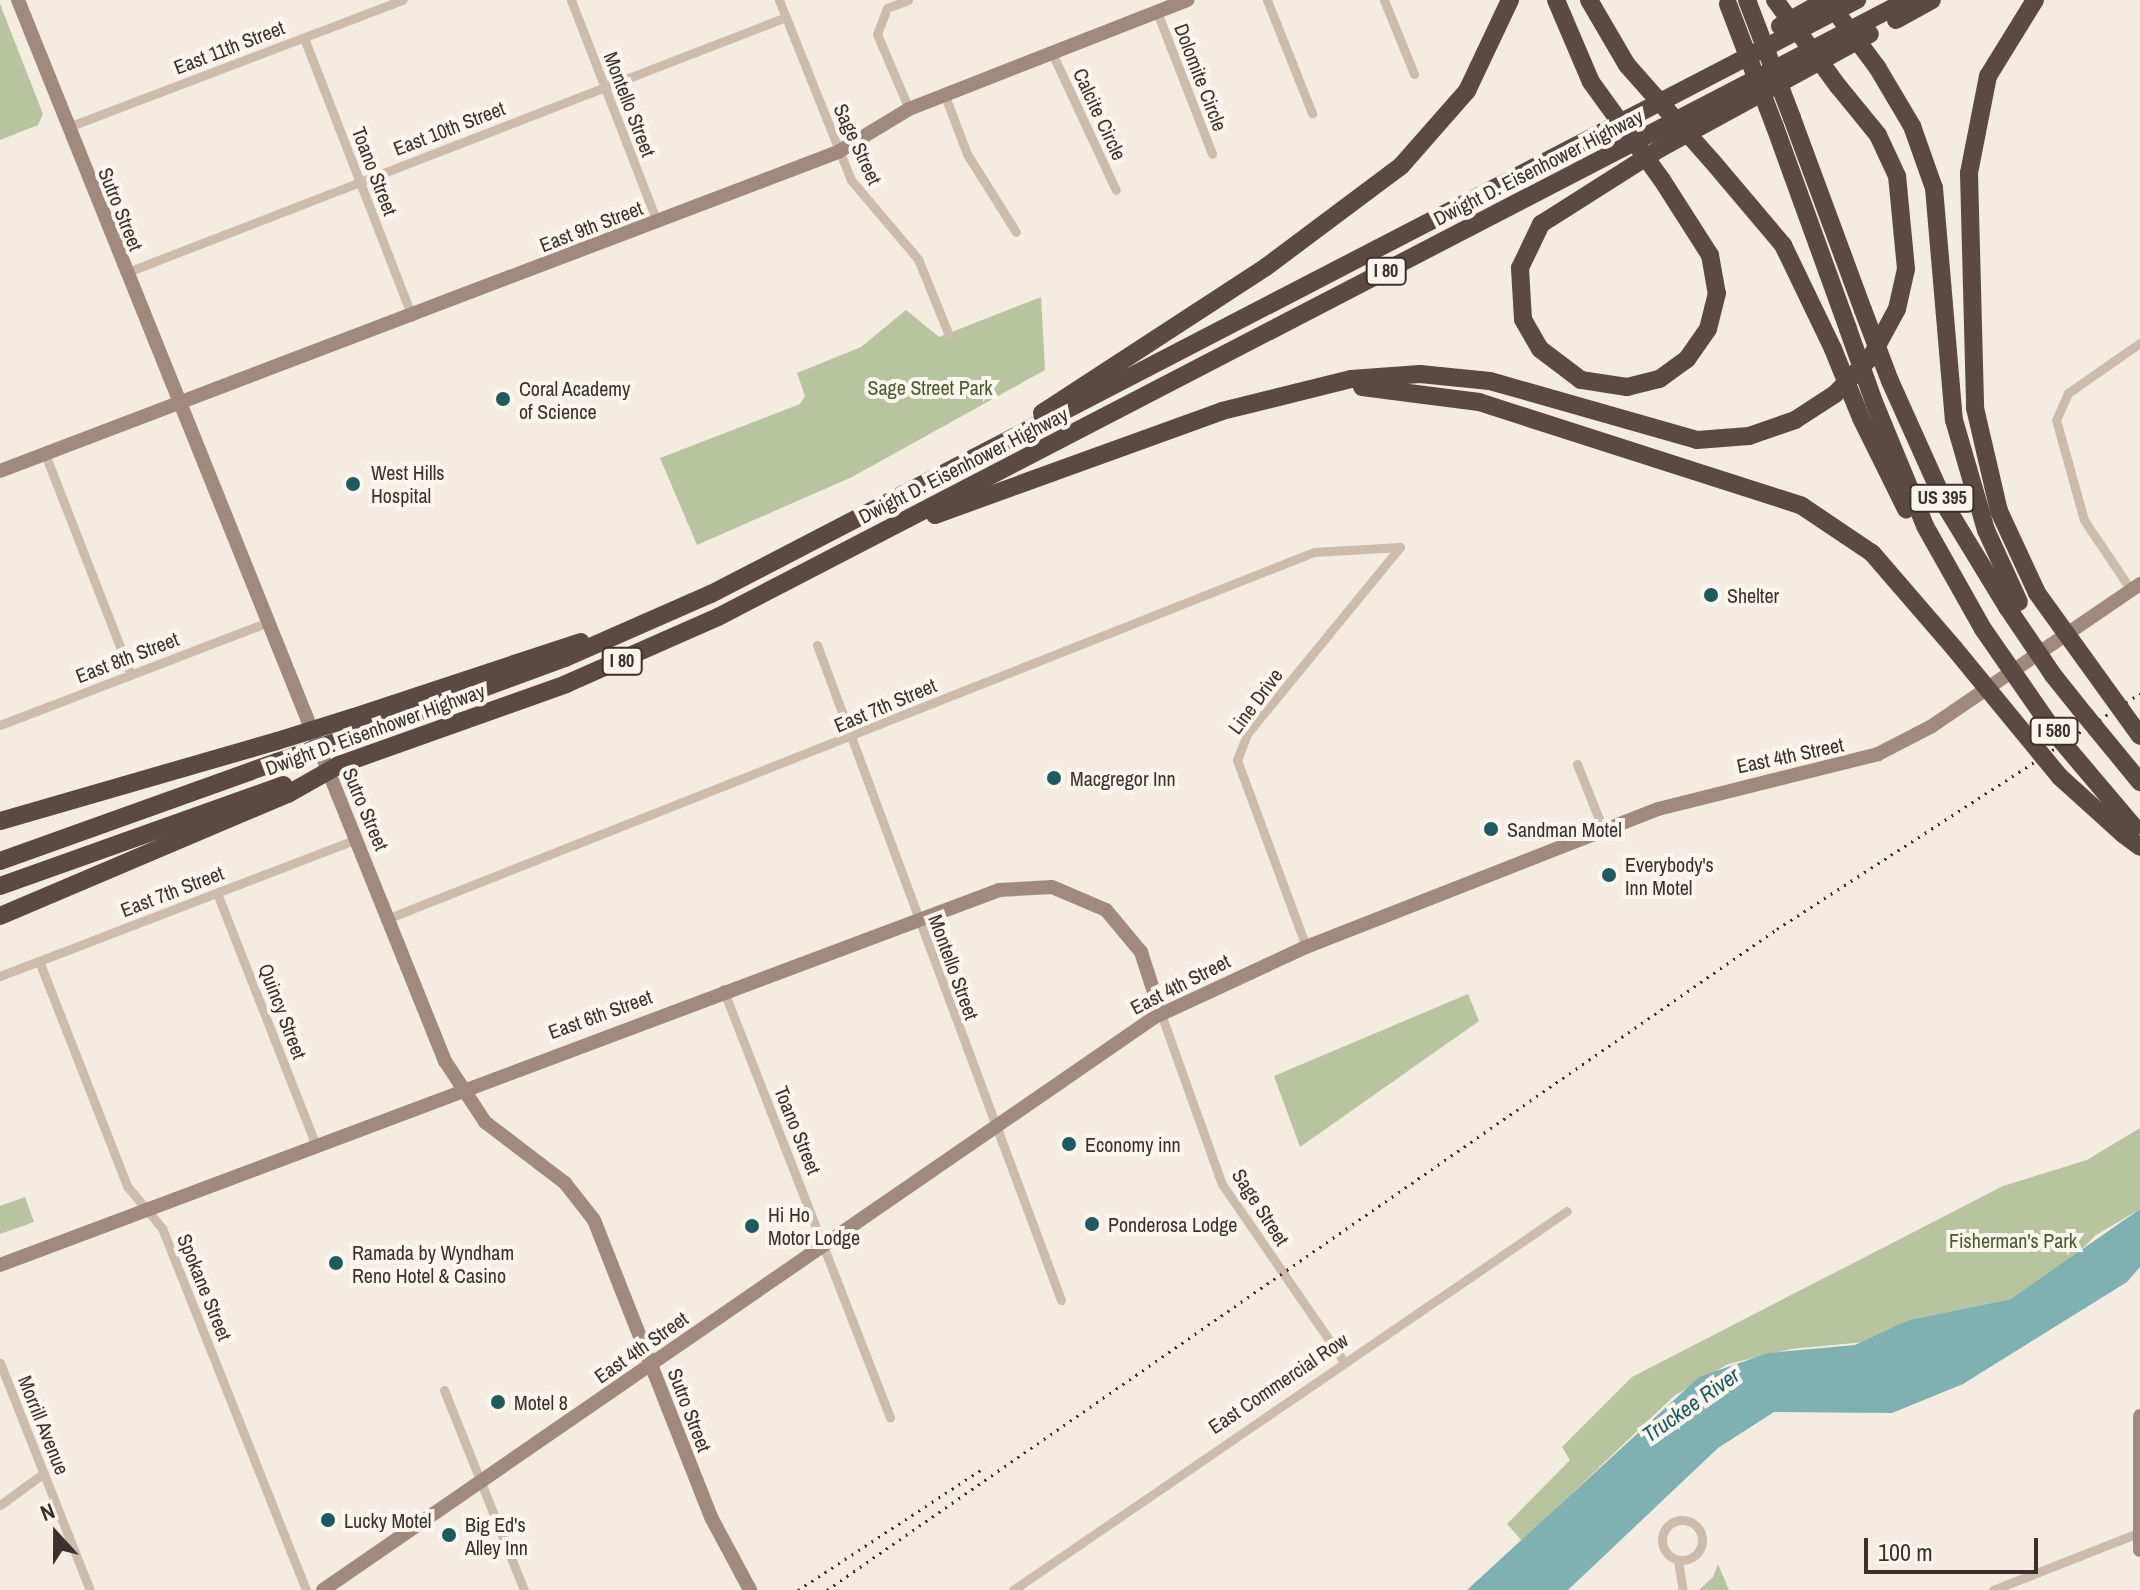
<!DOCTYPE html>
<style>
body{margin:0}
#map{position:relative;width:2140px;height:1590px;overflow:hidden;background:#f4ebe1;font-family:"Archivo Narrow",sans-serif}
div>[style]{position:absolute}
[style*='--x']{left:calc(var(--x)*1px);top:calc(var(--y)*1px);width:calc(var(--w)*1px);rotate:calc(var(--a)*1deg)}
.green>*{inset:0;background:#b8c4a0}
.water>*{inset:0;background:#7fb0b2}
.street>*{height:9px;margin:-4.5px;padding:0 4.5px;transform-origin:4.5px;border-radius:4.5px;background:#cdbbac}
.street>.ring{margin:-4.5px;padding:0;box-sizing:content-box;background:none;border:9px solid #cdbbac;border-radius:50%}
.secondary>*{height:14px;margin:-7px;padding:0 7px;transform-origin:7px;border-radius:7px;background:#a18a7d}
.highway>*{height:18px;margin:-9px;padding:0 9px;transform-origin:9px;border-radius:9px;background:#5c4a42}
.rail>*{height:3px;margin-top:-1.5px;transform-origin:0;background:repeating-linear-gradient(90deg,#3b302b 0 2px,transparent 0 8px)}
.highway-bridge>*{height:18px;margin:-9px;padding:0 9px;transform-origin:9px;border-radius:9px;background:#5c4a42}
.dots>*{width:22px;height:22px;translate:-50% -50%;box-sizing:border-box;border:4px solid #fbf5ee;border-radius:50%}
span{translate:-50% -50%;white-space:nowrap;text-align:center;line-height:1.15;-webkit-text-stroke:8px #fbf5ee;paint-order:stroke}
.shield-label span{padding:2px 6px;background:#fbf5ee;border:2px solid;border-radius:6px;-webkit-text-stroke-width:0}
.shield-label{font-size:18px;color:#3b302b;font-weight:700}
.street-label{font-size:20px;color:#3b302b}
.park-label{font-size:20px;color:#4a5a2e}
.poi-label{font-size:20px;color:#3b302b}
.left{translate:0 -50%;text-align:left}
.water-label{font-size:22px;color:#1f5a5e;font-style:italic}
.north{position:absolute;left:16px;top:1494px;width:80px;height:80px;-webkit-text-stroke:6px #fbf5ee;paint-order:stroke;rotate:339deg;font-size:22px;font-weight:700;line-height:32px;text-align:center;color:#3b302b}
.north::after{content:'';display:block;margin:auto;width:28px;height:36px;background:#3b302b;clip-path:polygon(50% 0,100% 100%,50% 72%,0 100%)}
.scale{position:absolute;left:1864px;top:1538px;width:174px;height:36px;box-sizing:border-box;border:4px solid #3b302b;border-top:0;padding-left:10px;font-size:24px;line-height:28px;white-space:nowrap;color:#3b302b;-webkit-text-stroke:6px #fbf5ee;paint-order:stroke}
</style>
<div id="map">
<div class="green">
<div style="clip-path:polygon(0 4px,43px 114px,38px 125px,0 140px)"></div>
<div style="clip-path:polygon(1041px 297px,1045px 370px,852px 477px,697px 545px,660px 458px,800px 404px,805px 396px,797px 373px,861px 347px,906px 310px,939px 337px)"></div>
<div style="clip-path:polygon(1468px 994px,1479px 1021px,1300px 1147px,1274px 1076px)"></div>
<div style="clip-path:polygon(2140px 1128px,2140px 1209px,2096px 1235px,2059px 1272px,2011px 1299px,1909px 1320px,1865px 1342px,1791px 1349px,1728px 1364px,1674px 1396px,1522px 1541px,1507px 1524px,1570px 1460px,1562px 1447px,1632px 1377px,2003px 1186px,2087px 1160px)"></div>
<div style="clip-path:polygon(25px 1197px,34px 1222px,0 1234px,0 1206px)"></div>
<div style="clip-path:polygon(1718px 1564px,1729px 1590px,1699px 1590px,1713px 1577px)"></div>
</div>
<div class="water">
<div style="clip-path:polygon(2140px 1209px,2140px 1267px,2127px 1282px,1963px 1384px,1892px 1413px,1774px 1412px,1718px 1448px,1568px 1590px,1467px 1590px,1699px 1377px,1768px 1353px,1855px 1345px,1909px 1320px,2011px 1299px)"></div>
</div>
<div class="street">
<div style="--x:571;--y:0;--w:238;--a:68.8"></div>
<div style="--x:779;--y:0;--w:194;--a:68.2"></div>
<div style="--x:851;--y:180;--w:104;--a:49.7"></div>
<div style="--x:918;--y:259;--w:80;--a:67.9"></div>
<div style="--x:908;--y:0;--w:22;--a:159"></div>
<div style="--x:887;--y:8;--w:28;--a:111"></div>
<div style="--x:877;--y:34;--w:82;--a:66.9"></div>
<div style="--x:1267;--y:0;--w:122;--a:68.3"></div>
<div style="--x:1384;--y:0;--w:80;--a:67.9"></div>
<div style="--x:1157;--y:12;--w:152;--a:68.8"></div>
<div style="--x:304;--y:38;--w:299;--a:68.8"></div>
<div style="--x:1052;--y:53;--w:151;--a:65"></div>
<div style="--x:945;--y:96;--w:62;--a:69.2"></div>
<div style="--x:967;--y:154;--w:92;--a:57.9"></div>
<div style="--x:68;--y:127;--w:358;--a:-20.8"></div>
<div style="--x:125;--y:273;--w:709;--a:-21.17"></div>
<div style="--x:45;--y:454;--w:237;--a:68.7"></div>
<div style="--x:2131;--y:590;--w:84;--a:-123.9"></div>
<div style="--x:2084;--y:520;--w:104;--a:-105.6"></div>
<div style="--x:2056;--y:420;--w:30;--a:-66"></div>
<div style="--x:2068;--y:393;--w:88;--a:-34.8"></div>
<div style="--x:817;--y:645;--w:699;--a:69.57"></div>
<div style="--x:0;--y:725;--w:285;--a:-21"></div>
<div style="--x:1577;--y:764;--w:70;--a:68.2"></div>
<div style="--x:217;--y:893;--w:269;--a:68.6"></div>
<div style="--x:389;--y:918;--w:995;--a:-21.59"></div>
<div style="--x:1314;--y:552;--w:86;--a:-3.3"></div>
<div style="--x:1400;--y:547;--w:242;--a:129.3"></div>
<div style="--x:1247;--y:734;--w:28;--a:111"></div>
<div style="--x:1237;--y:760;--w:199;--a:69.7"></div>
<div style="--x:39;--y:961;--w:242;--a:68.6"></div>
<div style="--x:127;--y:1186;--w:55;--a:50.2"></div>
<div style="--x:162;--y:1228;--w:390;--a:68.3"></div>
<div style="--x:0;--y:976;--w:382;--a:-21"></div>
<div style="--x:723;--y:989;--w:460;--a:68.7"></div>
<div style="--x:1161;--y:1014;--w:181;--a:70.3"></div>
<div style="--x:1222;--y:1184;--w:214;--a:55.5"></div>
<div style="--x:0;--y:1363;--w:244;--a:68.4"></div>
<div style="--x:444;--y:1390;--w:215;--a:68.2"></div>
<div style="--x:0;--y:1505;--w:54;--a:-36"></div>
<div class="ring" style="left:1662px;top:1520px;width:31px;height:31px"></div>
<div style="--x:1678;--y:1560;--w:30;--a:81"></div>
<div style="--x:1013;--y:1590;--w:671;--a:-34.38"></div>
<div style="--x:1993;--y:1590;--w:156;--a:-21.5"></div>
</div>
<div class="secondary">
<div style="--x:18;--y:0;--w:1144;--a:68.08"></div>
<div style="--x:445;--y:1061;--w:73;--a:56.7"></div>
<div style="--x:485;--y:1122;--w:101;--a:37.3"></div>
<div style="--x:565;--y:1183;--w:47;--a:51.9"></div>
<div style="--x:594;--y:1220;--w:321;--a:68.5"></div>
<div style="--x:712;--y:1519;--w:81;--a:61.8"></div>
<div style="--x:0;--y:471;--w:897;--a:-20.84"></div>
<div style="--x:838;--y:152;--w:83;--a:-31.2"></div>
<div style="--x:909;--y:109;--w:299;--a:-21.4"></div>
<div style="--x:0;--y:1265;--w:1067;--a:-20.57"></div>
<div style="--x:999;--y:890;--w:53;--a:-3.2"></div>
<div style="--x:1052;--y:887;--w:59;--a:23.1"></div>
<div style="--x:1106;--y:910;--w:55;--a:50.2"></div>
<div style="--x:1141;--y:952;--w:65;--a:72.1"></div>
<div style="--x:2140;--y:1416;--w:134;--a:90"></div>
<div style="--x:323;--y:1590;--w:1010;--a:-34.56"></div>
<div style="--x:1155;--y:1017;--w:166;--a:-24.9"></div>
<div style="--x:1306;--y:947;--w:378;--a:-21.4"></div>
<div style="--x:1658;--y:809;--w:227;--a:-14"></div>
<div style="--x:1878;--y:754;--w:61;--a:-27.4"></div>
<div style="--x:1932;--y:726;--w:252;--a:-34.3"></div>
</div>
<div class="highway">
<div style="--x:1556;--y:0;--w:89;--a:66.9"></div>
<div style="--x:1589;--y:0;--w:75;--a:59.7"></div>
<div style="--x:2035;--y:0;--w:89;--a:121.7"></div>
<div style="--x:1988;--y:76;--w:99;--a:101.1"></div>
<div style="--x:1969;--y:173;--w:235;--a:88.5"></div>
<div style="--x:1975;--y:408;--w:106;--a:76.9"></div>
<div style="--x:1999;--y:511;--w:90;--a:65.1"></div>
<div style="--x:1896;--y:20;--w:41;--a:-29.1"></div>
<div style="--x:1780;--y:26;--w:53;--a:-29.5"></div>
<div style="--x:1877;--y:67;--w:69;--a:59.3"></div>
<div style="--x:1912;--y:126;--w:66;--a:70.5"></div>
<div style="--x:1934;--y:188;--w:233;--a:85.1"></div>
<div style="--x:1954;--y:420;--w:115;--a:73.8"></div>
<div style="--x:1986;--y:530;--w:79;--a:65.4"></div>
<div style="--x:1792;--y:118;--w:205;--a:69.7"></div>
<div style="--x:1775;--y:127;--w:215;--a:70.1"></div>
<div style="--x:1712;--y:161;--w:110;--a:49.8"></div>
<div style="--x:1783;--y:245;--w:115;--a:64.3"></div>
<div style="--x:1662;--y:180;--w:89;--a:57.4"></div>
<div style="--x:1710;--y:255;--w:39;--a:80"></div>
<div style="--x:1717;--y:293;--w:37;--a:104"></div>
<div style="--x:1708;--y:329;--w:37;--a:125"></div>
<div style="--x:1687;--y:359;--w:34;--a:144"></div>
<div style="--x:1659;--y:379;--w:33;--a:166"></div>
<div style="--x:1627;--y:387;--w:47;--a:-171.3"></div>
<div style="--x:1581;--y:380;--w:51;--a:-142.9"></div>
<div style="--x:1540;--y:349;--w:34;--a:-120"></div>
<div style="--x:1523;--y:319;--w:51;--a:-93.4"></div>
<div style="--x:1520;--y:268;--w:49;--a:-64.5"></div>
<div style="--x:1541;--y:224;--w:140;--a:-32.4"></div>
<div style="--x:1659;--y:149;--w:240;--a:-28.6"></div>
<div style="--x:1890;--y:381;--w:141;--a:65.8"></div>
<div style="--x:1948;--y:510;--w:114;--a:58.7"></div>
<div style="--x:1362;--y:387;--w:118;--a:7.3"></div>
<div style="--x:1479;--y:402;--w:339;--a:17.8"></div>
<div style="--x:1802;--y:506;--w:84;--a:33.9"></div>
<div style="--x:1872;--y:553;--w:125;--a:49.2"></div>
<div style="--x:1874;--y:402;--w:134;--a:67.6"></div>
<div style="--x:1925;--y:526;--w:118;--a:60.6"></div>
<div style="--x:1042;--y:413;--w:267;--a:-33.1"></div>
<div style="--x:1266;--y:267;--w:169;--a:-36.8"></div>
<div style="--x:1401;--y:166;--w:100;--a:-48.7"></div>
<div style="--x:1467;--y:91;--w:101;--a:-64.7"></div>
<div style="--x:1861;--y:418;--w:102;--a:63.7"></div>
<div style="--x:935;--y:515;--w:305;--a:-19.9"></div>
<div style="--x:1222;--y:411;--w:133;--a:-13.9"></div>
<div style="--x:1351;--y:379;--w:69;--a:-4.1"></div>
<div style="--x:1420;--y:374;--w:70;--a:5.7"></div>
<div style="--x:1490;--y:381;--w:215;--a:15.9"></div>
<div style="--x:1697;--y:440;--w:52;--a:-4.4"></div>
<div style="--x:1749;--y:436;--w:49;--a:-19.2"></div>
<div style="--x:1795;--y:420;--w:48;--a:-33"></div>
<div style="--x:1835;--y:394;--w:52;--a:-45.8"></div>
<div style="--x:1871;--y:357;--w:55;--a:-61.6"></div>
<div style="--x:1897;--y:309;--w:41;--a:-77.3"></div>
<div style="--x:1906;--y:269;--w:93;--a:-95.5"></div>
<div style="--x:1897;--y:176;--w:45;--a:-114.9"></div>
<div style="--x:1878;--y:135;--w:63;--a:-129.2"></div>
<div style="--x:2053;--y:675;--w:51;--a:51.3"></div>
<div style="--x:354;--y:717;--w:239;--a:-18.3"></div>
<div style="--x:361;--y:733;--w:217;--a:-20.2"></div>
<div style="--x:565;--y:658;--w:159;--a:-23.7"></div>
<div style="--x:711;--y:594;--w:1291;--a:-27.4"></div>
<div style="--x:339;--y:765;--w:241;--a:-19.6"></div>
<div style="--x:566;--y:684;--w:166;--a:-23.8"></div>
<div style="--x:718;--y:617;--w:1340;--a:-27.41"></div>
<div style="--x:0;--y:821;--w:288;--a:-16.1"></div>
<div style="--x:2123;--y:834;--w:21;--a:37"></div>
<div style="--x:0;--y:861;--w:294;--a:-19.7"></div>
<div style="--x:0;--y:886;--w:301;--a:-19.6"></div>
<div style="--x:0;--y:916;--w:313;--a:-23"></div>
</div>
<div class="rail">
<div style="--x:798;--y:1590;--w:224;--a:-33.3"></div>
<div style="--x:827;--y:1590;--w:1157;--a:-34.83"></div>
<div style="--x:1777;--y:929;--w:433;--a:-33"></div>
</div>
<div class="highway-bridge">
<div style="--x:1747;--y:0;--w:126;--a:69.1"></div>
<div style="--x:1775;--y:0;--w:107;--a:53.8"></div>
<div style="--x:1827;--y:0;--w:84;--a:53.3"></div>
<div style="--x:1728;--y:4;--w:132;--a:69.1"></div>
<div style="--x:1627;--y:65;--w:128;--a:48.5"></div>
<div style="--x:1591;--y:82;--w:121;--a:54.1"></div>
<div style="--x:1863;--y:310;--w:76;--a:69.2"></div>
<div style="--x:1848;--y:329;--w:77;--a:70.4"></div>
<div style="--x:1833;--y:349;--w:74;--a:67.9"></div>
<div style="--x:2037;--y:593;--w:176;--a:54.2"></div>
<div style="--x:2007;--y:607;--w:82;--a:55.9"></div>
<div style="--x:1983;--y:629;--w:131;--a:55.2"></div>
<div style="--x:2058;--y:737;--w:118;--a:49.8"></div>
<div style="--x:1954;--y:648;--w:167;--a:50.6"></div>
<div style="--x:2060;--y:777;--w:85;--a:42.1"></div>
<div style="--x:2085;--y:715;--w:87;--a:50.6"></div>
<div style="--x:277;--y:741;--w:81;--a:-17.3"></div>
<div style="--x:277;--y:762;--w:89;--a:-19"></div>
<div style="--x:288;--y:794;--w:59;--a:-29.6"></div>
</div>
<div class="dots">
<div style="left:503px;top:399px;background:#1f5a5e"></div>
<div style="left:353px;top:484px;background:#1f5a5e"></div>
<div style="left:1711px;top:595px;background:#1f5a5e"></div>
<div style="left:1054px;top:778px;background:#1f5a5e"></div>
<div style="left:1491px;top:829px;background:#1f5a5e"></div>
<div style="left:1609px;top:875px;background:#1f5a5e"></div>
<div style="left:1069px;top:1144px;background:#1f5a5e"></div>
<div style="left:1092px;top:1224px;background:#1f5a5e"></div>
<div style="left:752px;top:1226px;background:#1f5a5e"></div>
<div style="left:336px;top:1263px;background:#1f5a5e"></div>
<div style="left:498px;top:1402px;background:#1f5a5e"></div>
<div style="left:328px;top:1520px;background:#1f5a5e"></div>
<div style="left:449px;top:1535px;background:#1f5a5e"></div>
</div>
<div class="shield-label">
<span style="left:1386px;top:271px">I 80</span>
<span style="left:1942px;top:498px">US 395</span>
<span style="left:622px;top:661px">I 80</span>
<span style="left:2054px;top:731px">I 580</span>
</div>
<div class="street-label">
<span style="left:229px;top:47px;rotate:-21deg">East 11th Street</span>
<span style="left:1201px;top:77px;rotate:69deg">Dolomite Circle</span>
<span style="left:630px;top:104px;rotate:69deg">Montello Street</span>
<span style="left:1100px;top:114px;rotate:65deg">Calcite Circle</span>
<span style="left:449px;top:128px;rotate:-21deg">East 10th Street</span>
<span style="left:858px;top:144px;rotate:65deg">Sage Street</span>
<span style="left:1538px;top:167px;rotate:-27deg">Dwight D. Eisenhower Highway</span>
<span style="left:375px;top:171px;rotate:69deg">Toano Street</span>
<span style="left:121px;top:209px;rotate:68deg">Sutro Street</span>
<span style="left:591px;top:226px;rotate:-21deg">East 9th Street</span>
<span style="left:963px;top:465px;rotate:-27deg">Dwight D. Eisenhower Highway</span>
<span style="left:127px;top:657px;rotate:-21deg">East 8th Street</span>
<span style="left:1255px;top:701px;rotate:-53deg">Line Drive</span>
<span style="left:885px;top:705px;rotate:-23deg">East 7th Street</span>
<span style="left:375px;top:729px;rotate:-20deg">Dwight D. Eisenhower Highway</span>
<span style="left:1790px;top:755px;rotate:-12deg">East 4th Street</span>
<span style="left:366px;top:809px;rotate:67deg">Sutro Street</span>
<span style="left:172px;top:891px;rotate:-21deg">East 7th Street</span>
<span style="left:954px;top:967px;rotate:70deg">Montello Street</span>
<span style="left:1180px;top:984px;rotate:-27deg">East 4th Street</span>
<span style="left:283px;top:1011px;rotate:69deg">Quincy Street</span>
<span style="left:600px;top:1014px;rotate:-20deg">East 6th Street</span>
<span style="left:798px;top:1130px;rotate:68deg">Toano Street</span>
<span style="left:1261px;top:1207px;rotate:57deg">Sage Street</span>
<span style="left:205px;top:1287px;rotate:68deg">Spokane Street</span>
<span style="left:641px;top:1347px;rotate:-35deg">East 4th Street</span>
<span style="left:1278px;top:1383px;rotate:-34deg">East Commercial Row</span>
<span style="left:690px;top:1410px;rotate:69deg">Sutro Street</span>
<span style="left:44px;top:1425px;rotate:68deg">Morrill Avenue</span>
</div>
<div class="park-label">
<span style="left:930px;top:387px">Sage Street Park</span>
<span style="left:2013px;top:1240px">Fisherman's Park</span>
</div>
<div class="poi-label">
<span class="left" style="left:519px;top:400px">Coral Academy<br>of Science</span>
<span class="left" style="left:371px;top:484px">West Hills<br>Hospital</span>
<span class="left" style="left:1727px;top:595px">Shelter</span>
<span class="left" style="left:1070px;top:778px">Macgregor Inn</span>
<span class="left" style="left:1507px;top:829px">Sandman Motel</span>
<span class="left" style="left:1625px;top:876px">Everybody's<br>Inn Motel</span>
<span class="left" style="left:1085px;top:1144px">Economy inn</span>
<span class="left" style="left:768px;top:1226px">Hi Ho<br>Motor Lodge</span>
<span class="left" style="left:1108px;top:1224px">Ponderosa Lodge</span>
<span class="left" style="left:352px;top:1264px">Ramada by Wyndham<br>Reno Hotel &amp; Casino</span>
<span class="left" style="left:514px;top:1402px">Motel 8</span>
<span class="left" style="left:344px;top:1520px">Lucky Motel</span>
<span class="left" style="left:465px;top:1536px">Big Ed's<br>Alley Inn</span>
</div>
<div class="water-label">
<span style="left:1691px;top:1405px;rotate:-35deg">Truckee River</span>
</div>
<div class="north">N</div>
<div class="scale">100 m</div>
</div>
